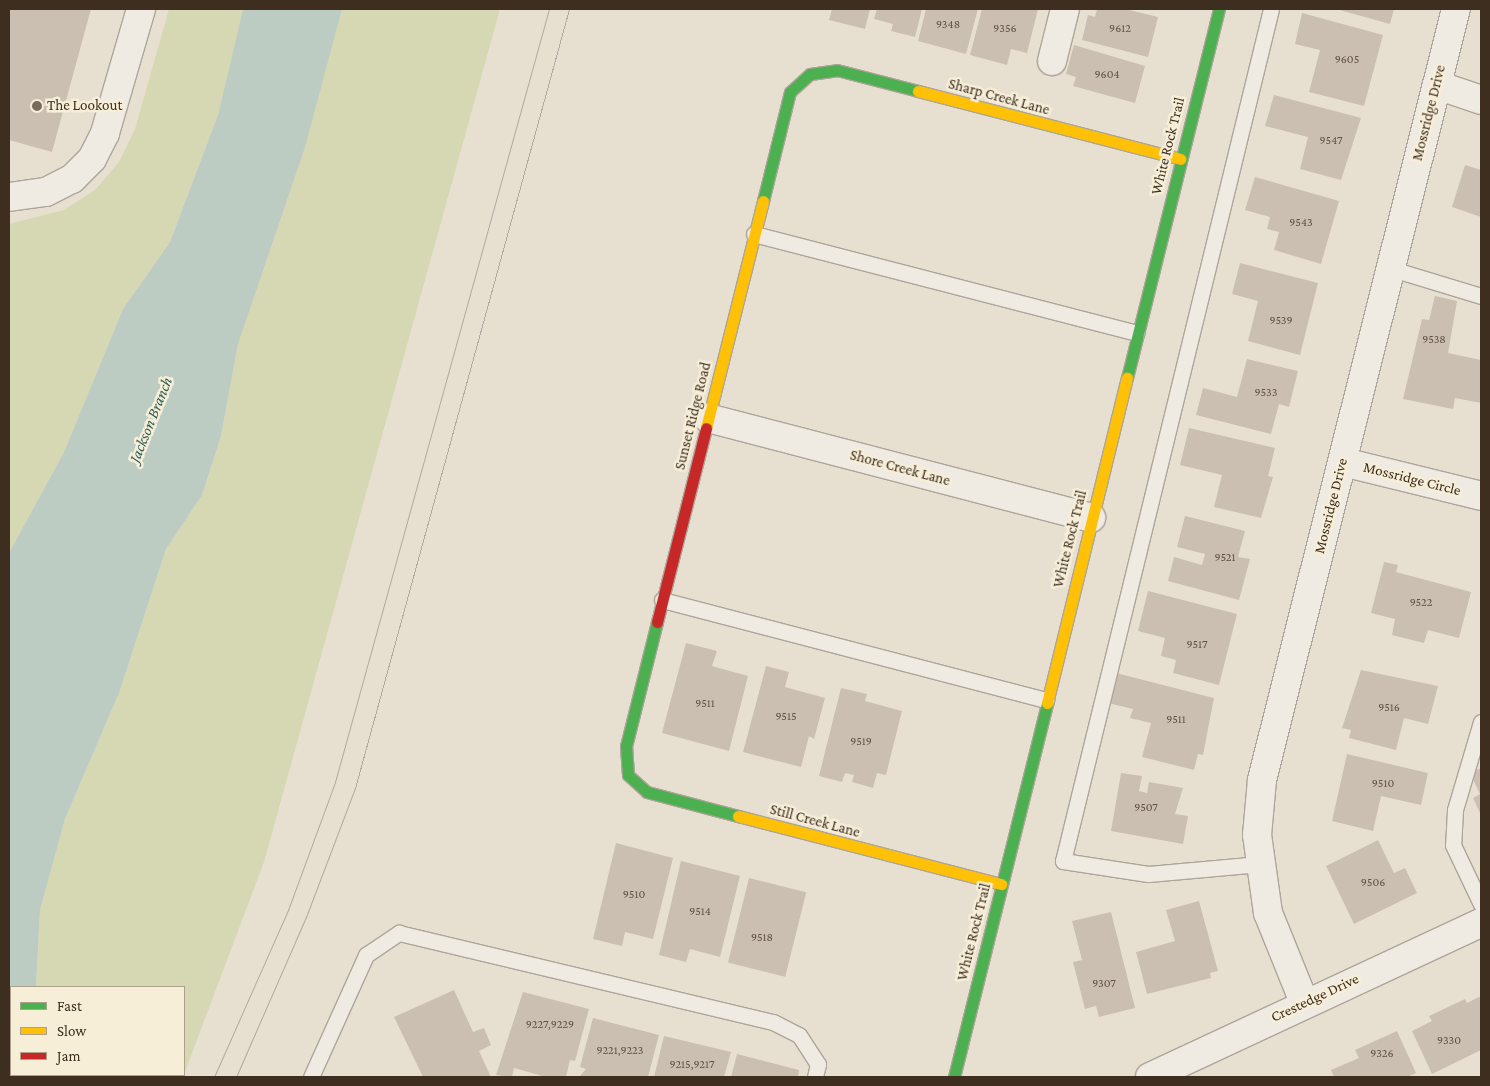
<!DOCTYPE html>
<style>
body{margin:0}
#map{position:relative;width:1490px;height:1086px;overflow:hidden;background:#e7e0d1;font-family:"Crimson Pro",serif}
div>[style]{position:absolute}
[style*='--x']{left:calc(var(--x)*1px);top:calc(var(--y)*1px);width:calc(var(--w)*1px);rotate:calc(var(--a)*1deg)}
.green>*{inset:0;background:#d6d7b3}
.water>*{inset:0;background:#bcccc2}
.building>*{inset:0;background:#cbbfb2;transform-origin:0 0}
.roads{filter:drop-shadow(1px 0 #ada599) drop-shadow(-1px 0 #ada599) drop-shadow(0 1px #ada599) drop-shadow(0 -1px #ada599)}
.lane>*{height:15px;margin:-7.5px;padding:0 7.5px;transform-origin:7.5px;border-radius:7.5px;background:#efebe3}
.street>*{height:28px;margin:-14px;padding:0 14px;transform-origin:14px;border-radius:14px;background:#efebe3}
.fast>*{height:11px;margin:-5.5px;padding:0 5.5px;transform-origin:5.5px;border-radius:5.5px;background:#4caf50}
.slow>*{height:11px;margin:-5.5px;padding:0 5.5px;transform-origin:5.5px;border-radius:5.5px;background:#ffc107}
.jam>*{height:11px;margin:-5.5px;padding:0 5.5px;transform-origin:5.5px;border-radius:5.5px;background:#c62828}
.tram>*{height:1px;margin:-0.5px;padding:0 0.5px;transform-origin:0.5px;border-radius:0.5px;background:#afaaa2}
.dots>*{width:14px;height:14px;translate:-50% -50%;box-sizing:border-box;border:2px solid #f7eed8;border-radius:50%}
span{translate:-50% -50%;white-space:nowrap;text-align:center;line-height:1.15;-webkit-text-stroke:5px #f7eed8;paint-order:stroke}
.number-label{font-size:12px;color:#605244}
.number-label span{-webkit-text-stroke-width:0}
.street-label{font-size:15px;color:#3d2e20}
.poi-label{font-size:15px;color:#3d2e20}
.left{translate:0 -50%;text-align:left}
.water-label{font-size:16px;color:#2f5d5a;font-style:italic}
.frame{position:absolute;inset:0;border:10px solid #3d2e20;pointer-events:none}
.legend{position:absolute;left:10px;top:986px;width:175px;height:90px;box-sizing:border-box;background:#f7eed8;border:1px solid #ada18e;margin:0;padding:6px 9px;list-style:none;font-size:15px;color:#3d2e20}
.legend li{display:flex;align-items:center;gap:10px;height:25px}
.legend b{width:25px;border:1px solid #ada18e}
</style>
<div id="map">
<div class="green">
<div style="clip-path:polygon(169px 9px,243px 9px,218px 115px,170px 242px,123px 309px,64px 452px,9px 553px,9px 224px,64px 210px,95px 190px,119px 162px,135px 129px)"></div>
<div style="clip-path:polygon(342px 9px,500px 9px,264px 862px,183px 1077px,21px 1077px,184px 1075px,184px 987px,36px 987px,40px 910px,65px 819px,119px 693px,166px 549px,202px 495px,221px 436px,238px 344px)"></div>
</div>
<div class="water">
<div style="clip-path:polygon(243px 9px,342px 9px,305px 147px,238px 344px,221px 436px,202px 495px,166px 549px,119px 693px,65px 819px,40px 910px,36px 987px,11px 987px,11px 1075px,22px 1075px,9px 1077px,9px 553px,64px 452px,123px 309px,170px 242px,218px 115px)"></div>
</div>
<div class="building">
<div style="clip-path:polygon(9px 9px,91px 9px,52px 152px,9px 140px)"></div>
<div style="clip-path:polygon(832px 9px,870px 9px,865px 29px,829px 20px)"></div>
<div style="clip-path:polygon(877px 9px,922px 9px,915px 37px,891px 31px,893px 24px,874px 19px)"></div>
<div style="clip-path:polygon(926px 9px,978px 9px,966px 54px,918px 41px)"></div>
<div style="clip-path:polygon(982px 9px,1038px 9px,1027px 53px,1011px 49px,1007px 65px,970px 55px)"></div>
<div style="clip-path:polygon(1097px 9px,1125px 9px,1158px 17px,1148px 57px,1082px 40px,1088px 15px,1095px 17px)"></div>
<div style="clip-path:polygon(1336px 9px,1394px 9px,1390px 24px)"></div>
<div style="clip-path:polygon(1302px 13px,1383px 35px,1364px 106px,1309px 92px,1320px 50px,1295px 44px)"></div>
<div style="clip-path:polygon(1074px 45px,1145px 66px,1135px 103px,1073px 86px,1076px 77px,1066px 74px)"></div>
<div style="clip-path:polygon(1274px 95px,1361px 118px,1341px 180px,1300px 169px,1308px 137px,1265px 126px)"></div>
<div style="clip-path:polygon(1465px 165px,1481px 170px,1481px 217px,1452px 207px)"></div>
<div style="clip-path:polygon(1255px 177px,1339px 201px,1321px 264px,1274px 250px,1279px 232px,1267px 229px,1270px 217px,1245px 210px)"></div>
<div style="clip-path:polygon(1240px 263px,1318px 283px,1300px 355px,1248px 341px,1258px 301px,1232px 294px)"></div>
<div style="clip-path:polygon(1435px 296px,1457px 301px,1448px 353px,1481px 360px,1481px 403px,1455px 398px,1453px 409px,1403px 399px,1422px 319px,1429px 320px)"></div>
<div style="clip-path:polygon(1247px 359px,1298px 371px,1289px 407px,1279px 404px,1271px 434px,1196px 415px,1203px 388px,1237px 397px)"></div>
<div style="clip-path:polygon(1189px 428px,1275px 448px,1268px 476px,1273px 477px,1261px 518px,1214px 507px,1222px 475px,1180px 465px)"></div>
<div style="clip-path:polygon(1185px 516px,1245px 531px,1238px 557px,1250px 559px,1239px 600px,1168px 581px,1174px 557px,1202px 565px,1205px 554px,1177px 547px)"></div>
<div style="clip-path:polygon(1384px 562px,1398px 565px,1396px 572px,1471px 592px,1459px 638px,1428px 630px,1424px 643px,1392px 635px,1395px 619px,1371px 613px)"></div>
<div style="clip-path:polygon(1148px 591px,1237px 614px,1219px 685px,1173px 673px,1176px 660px,1161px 656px,1165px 638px,1138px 631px)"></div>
<div style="clip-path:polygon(686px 643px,717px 651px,712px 666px,748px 676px,729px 751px,662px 733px)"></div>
<div style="clip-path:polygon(766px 666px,789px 672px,785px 687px,825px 698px,814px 739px,809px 736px,801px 767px,743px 752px)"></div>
<div style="clip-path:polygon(1361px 670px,1438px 686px,1428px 724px,1404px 718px,1396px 750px,1349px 738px,1351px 730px,1342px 728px)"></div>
<div style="clip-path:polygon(1116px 673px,1214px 698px,1203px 755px,1198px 754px,1194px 770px,1142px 757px,1151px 723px,1130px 718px,1133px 709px,1108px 703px)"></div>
<div style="clip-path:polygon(841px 688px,867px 694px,865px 701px,902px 711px,886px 775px,877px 773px,873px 788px,852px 782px,854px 775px,845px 773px,842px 782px,819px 776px)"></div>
<div style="clip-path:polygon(1347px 754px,1428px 773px,1421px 805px,1381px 796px,1373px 831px,1332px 821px)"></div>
<div style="clip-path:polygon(1481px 768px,1481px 815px,1473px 798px,1480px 794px,1470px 773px)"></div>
<div style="clip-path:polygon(1121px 773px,1142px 776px,1139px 791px,1147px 793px,1149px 782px,1183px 788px,1175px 814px,1188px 816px,1183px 844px,1111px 831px)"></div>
<div style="clip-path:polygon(1378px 840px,1394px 873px,1405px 868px,1417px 893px,1354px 924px,1326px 866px)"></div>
<div style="clip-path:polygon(616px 843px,673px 858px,653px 939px,625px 932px,622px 946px,593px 939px)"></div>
<div style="clip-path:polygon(681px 861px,740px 876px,720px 957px,690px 949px,686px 962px,659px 955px)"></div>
<div style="left:749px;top:878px;width:59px;height:87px;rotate:14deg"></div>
<div style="clip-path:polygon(1199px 901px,1218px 971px,1210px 973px,1211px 978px,1147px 994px,1136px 952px,1175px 941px,1166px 910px)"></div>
<div style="clip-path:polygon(1111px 912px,1135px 1008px,1099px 1017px,1096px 1006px,1085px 1009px,1073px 962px,1082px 960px,1072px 921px)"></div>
<div style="clip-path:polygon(454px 990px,473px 1032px,484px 1028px,491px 1045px,479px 1051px,491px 1077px,423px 1077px,394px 1017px)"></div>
<div style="clip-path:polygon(523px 992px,589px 1009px,575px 1061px,570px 1060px,566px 1077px,546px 1077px,514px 1068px,512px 1077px,496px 1075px)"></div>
<div style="clip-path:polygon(1481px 996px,1481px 1050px,1432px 1074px,1412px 1031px,1432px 1021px,1429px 1016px,1465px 999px,1467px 1003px)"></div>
<div style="clip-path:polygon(593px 1018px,659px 1035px,648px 1077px,579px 1077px,586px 1069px,580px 1067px)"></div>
<div style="clip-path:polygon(1397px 1031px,1416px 1073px,1407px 1077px,1334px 1077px,1331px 1070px,1359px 1058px,1355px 1050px)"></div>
<div style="clip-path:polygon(664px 1036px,731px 1052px,724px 1077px,654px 1077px)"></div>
<div style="clip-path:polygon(737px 1054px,799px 1070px,798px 1077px,731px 1077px)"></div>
</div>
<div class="roads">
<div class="lane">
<div style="--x:754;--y:234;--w:395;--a:14.5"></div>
<div style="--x:1389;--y:268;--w:96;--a:16.9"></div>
<div style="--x:662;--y:600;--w:397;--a:14.6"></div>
<div style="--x:1481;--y:722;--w:92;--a:106.5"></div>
<div style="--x:1455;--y:810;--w:35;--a:93"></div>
<div style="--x:1453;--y:845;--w:65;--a:64.6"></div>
<div style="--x:1260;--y:864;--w:112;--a:174.9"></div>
<div style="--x:1148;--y:874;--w:86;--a:-171.3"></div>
<div style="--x:1063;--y:861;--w:877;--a:-76.28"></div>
<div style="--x:311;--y:1077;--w:134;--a:-65.7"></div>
<div style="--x:366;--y:955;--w:40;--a:-34"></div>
<div style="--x:399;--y:933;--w:384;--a:13.4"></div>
<div style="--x:773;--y:1022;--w:29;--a:27"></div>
<div style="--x:799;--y:1035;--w:35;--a:57"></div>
<div style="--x:818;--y:1064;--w:13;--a:103"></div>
</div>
<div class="street">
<div style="--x:1052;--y:61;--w:54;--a:-76"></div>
<div style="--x:1437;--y:85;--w:46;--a:18.8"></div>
<div style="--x:9;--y:197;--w:37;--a:-8"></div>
<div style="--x:46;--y:192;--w:29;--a:-27"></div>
<div style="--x:72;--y:179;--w:28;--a:-45"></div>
<div style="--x:92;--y:159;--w:29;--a:-63"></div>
<div style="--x:105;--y:133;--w:129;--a:-73.8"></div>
<div style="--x:708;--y:418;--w:396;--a:14.6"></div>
<div style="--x:1343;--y:462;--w:142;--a:13.8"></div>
<div style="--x:1304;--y:1002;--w:96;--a:-112"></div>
<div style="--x:1268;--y:913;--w:79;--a:-98"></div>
<div style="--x:1257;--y:835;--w:55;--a:-84.8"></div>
<div style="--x:1262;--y:780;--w:795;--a:-75.88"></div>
<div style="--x:1150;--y:1077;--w:365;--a:-25"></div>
</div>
<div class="fast">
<div style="--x:763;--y:201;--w:112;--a:-76.1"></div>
<div style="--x:790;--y:92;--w:27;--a:-42"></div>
<div style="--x:810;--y:74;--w:27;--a:-8"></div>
<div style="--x:837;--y:70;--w:84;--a:14.5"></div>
<div style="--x:1127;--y:378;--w:380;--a:-76"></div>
<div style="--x:657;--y:622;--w:128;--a:104"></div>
<div style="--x:626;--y:746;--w:29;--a:86"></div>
<div style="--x:628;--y:775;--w:25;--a:42"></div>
<div style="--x:647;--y:792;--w:94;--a:14.8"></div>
<div style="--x:954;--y:1077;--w:385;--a:-76"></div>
</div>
<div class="slow">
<div style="--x:918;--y:91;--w:271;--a:14.5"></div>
<div style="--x:706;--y:428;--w:234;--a:-75.9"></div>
<div style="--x:1047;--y:703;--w:335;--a:-76.2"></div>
<div style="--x:738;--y:816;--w:272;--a:14.5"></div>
</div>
<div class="jam">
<div style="--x:657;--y:622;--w:200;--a:-75.8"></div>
</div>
</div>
<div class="tram">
<div style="--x:214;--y:1077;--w:183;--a:-66.1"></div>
<div style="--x:288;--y:910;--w:136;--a:-69.8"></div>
<div style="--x:335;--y:782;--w:802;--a:-74.53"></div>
<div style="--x:236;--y:1077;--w:175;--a:-66.4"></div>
<div style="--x:306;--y:917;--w:138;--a:-69.2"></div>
<div style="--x:355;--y:788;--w:808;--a:-74.64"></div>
</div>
<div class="dots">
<div style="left:37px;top:106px;background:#786c5e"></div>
</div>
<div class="number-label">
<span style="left:948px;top:25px">9348</span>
<span style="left:1005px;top:29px">9356</span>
<span style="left:1120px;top:29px">9612</span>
<span style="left:1347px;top:60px">9605</span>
<span style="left:1107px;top:75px">9604</span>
<span style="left:1331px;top:141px">9547</span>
<span style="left:1301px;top:223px">9543</span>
<span style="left:1281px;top:321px">9539</span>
<span style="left:1434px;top:340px">9538</span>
<span style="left:1266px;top:393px">9533</span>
<span style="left:1225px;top:558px">9521</span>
<span style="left:1421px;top:603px">9522</span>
<span style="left:1197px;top:645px">9517</span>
<span style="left:705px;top:704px">9511</span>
<span style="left:1389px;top:708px">9516</span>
<span style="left:786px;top:717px">9515</span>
<span style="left:1176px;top:720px">9511</span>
<span style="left:861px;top:742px">9519</span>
<span style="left:1383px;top:784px">9510</span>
<span style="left:1146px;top:808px">9507</span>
<span style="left:1373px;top:883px">9506</span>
<span style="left:634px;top:895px">9510</span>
<span style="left:700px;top:912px">9514</span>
<span style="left:762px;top:938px">9518</span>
<span style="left:1104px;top:984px">9307</span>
<span style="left:550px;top:1025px">9227,9229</span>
<span style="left:1449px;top:1041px">9330</span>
<span style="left:620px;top:1051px">9221,9223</span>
<span style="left:1382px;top:1054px">9326</span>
<span style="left:692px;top:1065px">9215,9217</span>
</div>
<div class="street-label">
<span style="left:999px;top:97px;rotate:15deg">Sharp Creek Lane</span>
<span style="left:1429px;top:113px;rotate:-76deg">Mossridge Drive</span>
<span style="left:1168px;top:146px;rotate:-76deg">White Rock Trail</span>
<span style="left:693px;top:416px;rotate:-76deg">Sunset Ridge Road</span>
<span style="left:900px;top:468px;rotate:15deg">Shore Creek Lane</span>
<span style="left:1412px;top:479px;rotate:14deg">Mossridge Circle</span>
<span style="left:1331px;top:506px;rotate:-76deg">Mossridge Drive</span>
<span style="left:1070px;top:539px;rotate:-76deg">White Rock Trail</span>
<span style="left:815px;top:821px;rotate:15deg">Still Creek Lane</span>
<span style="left:974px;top:932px;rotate:-76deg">White Rock Trail</span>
<span style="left:1315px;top:998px;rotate:-25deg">Crestedge Drive</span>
</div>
<div class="poi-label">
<span class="left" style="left:47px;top:106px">The Lookout</span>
</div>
<div class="water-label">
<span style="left:151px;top:420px;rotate:-68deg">Jackson Branch</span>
</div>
<div class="frame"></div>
<ul class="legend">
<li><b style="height:6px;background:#4caf50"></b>Fast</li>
<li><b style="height:6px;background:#ffc107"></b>Slow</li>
<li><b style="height:6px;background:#c62828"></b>Jam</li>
</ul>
</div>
